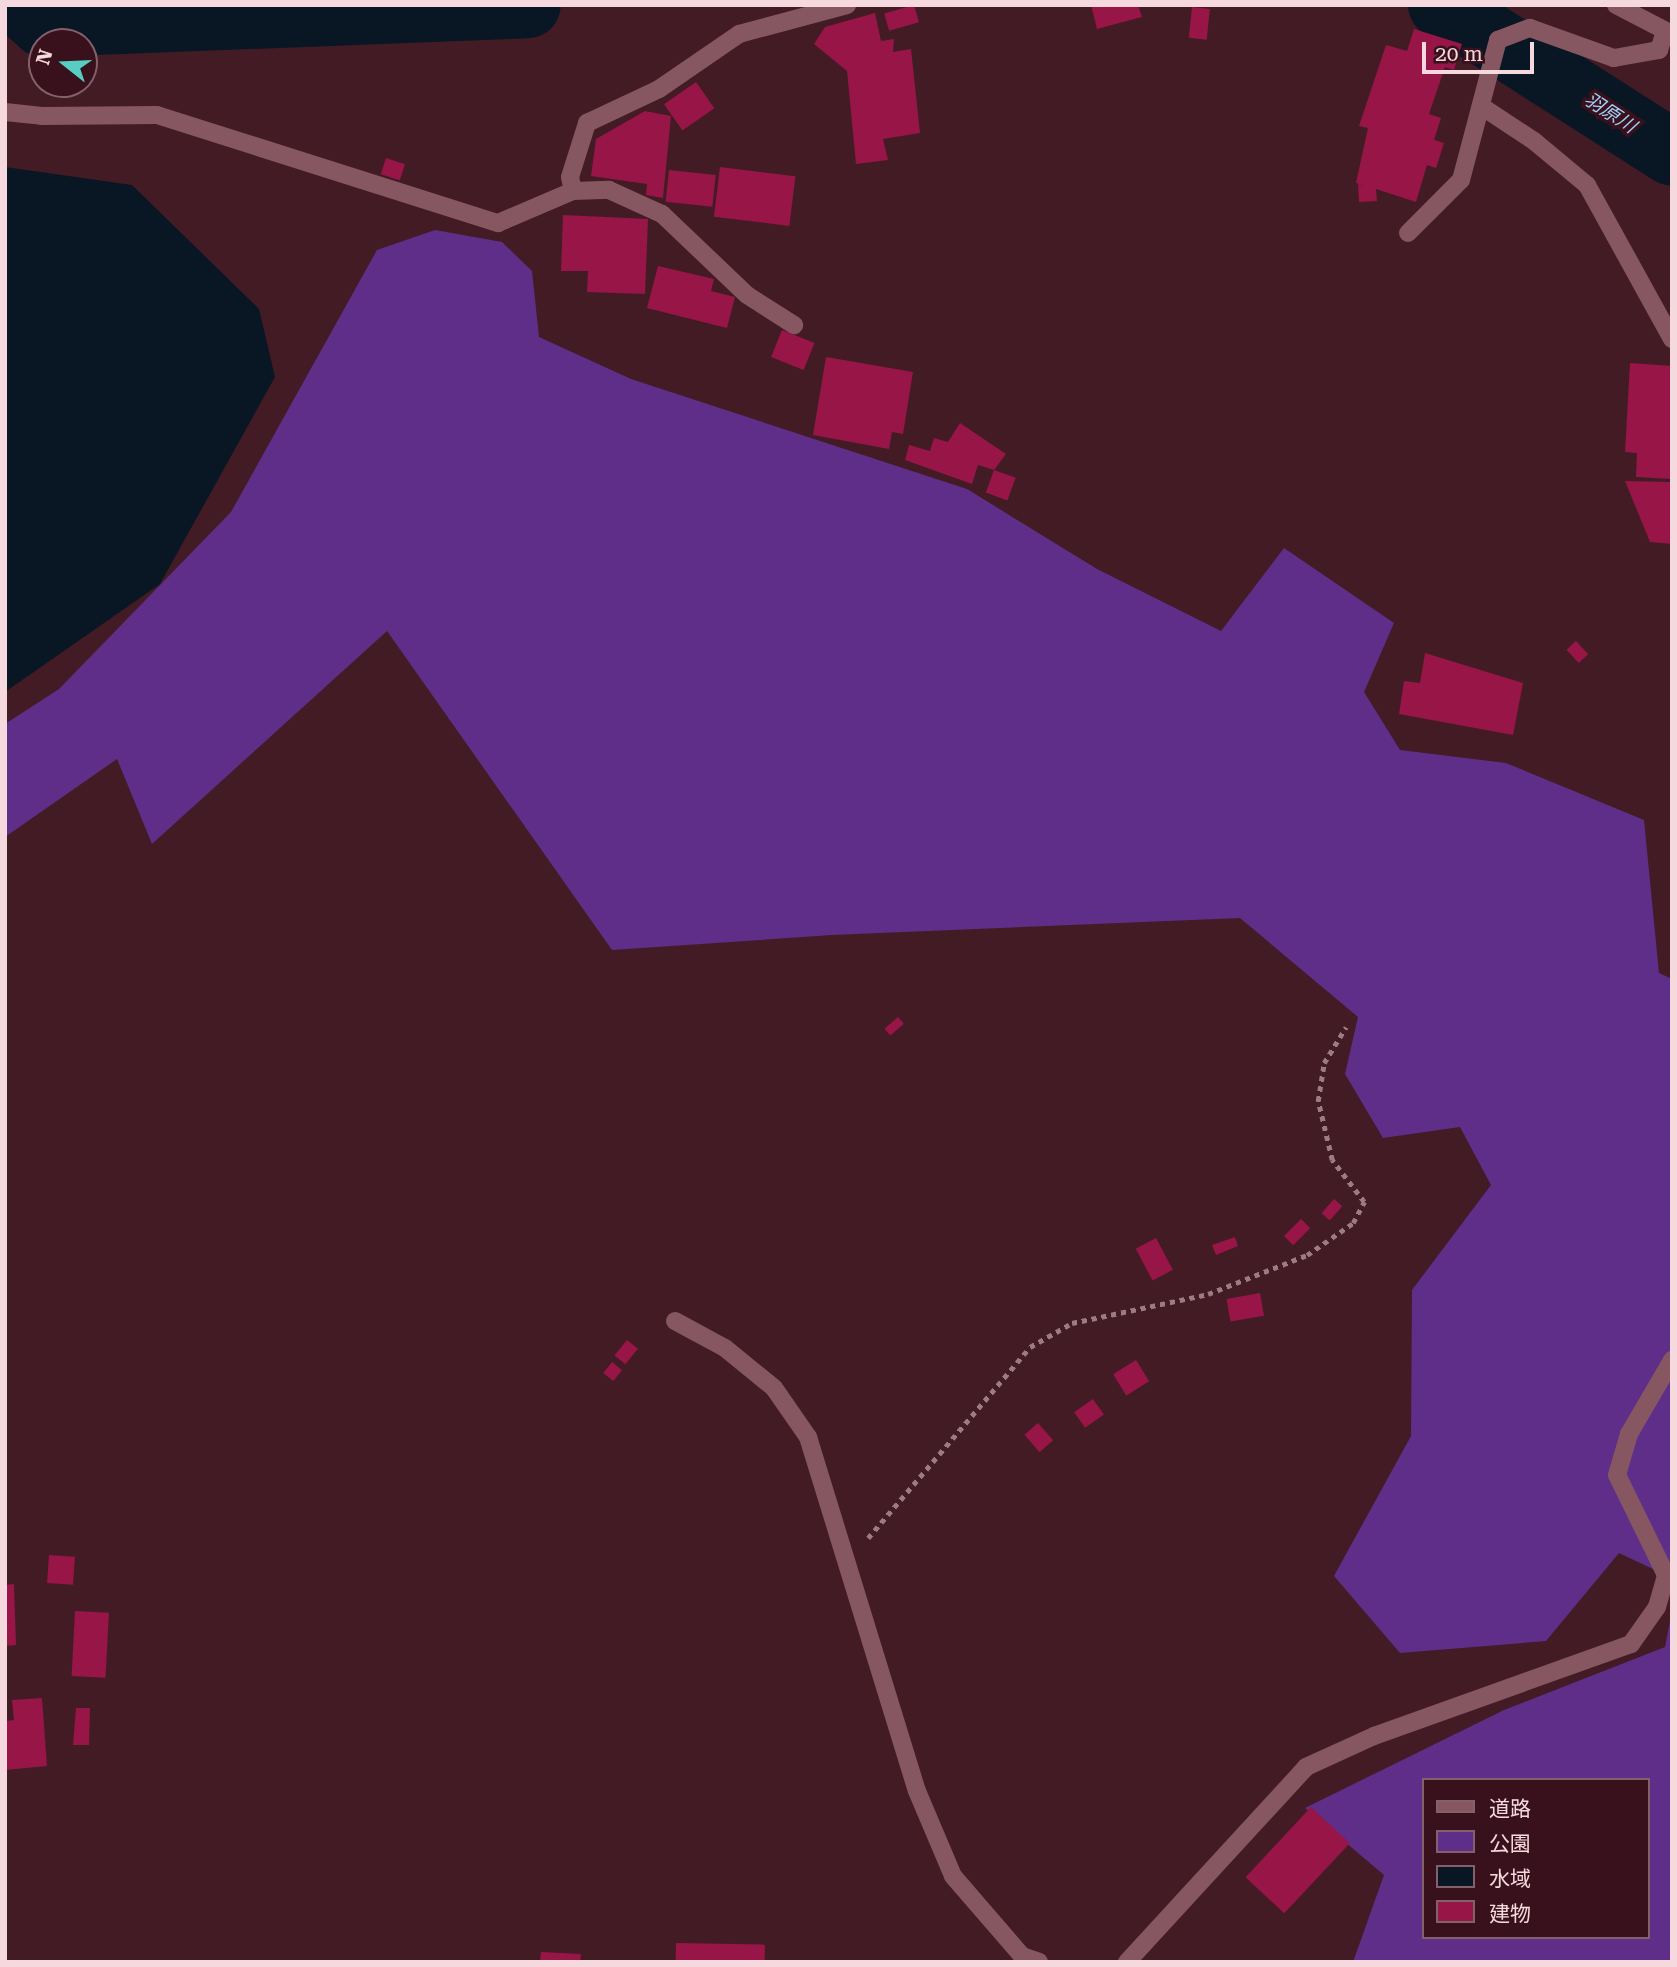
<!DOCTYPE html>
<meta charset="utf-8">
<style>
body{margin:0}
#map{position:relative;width:1677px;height:1967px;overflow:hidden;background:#431b25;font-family:"Roboto Serif","Noto Sans JP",serif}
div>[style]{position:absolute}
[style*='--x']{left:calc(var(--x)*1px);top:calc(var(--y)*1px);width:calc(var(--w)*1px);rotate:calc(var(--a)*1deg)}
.green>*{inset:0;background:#5e2e89}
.water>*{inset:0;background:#081723}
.river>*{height:66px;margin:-33px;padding:0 33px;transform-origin:33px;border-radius:33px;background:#081723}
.building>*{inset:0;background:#981547;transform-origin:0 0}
.path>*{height:4.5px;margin-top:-2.25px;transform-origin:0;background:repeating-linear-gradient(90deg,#9d7b83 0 5px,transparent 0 10px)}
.street>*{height:18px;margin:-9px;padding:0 9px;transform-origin:9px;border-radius:9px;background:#865761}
.secondary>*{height:18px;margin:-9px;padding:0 9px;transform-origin:9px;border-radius:9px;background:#865761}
span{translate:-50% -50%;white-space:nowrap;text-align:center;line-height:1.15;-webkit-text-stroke:7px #38111c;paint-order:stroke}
.water-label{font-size:19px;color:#9fd0fa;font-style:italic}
.frame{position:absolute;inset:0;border:7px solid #f5d9de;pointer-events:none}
.legend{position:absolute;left:1422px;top:1778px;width:228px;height:161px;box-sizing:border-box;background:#38111c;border:2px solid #84616a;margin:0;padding:9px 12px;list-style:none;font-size:21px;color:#f5d9de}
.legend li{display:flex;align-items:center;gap:14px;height:35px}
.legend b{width:35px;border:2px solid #84616a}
.north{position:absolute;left:28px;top:28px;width:70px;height:70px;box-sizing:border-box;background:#38111c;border:2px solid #84616a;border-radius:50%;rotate:288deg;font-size:19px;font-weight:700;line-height:28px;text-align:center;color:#f5d9de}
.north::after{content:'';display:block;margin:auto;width:24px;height:32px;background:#57cec1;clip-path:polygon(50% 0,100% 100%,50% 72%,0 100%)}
.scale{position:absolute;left:1422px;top:42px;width:112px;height:32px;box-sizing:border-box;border:4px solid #f5d9de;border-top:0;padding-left:9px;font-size:21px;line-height:24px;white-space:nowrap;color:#f5d9de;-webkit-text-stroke:5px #38111c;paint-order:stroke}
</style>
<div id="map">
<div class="green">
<div style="clip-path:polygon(435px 230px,502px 242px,532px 271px,539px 337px,631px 379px,967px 489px,1097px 569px,1221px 631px,1284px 548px,1394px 623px,1364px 692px,1400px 750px,1506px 763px,1644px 820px,1659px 973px,1672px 979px,1672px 1578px,1619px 1553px,1546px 1641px,1400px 1653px,1334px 1576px,1411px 1436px,1412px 1290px,1491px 1185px,1460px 1127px,1383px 1138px,1345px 1074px,1358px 1017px,1240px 918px,832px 935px,612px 950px,387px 631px,152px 844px,117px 759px,5px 837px,5px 724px,59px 689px,231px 512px,377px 250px)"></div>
<div style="clip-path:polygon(evenodd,1672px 1611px,1672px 1962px,1353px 1962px,1384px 1875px,1305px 1808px,1504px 1710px,1665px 1647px,1672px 1611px,1423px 1780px,1647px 1780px,1647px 1937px,1423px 1937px,1423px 1780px)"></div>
</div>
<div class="water">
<div style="clip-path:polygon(5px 167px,132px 185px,259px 309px,275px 377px,160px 584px,5px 692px)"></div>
</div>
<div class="river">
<div style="--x:22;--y:5;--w:28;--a:42"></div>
<div style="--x:43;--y:24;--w:485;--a:-2.2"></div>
<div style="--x:1441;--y:5;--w:274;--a:32.6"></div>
</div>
<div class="building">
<div style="left:914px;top:5px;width:18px;height:31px;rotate:74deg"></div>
<div style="clip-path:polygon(1091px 5px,1138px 5px,1142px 17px,1097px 29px)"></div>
<div style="left:1192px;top:7px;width:18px;height:31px;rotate:6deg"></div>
<div style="clip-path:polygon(875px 13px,881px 41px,894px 39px,893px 52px,911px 49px,920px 133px,883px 139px,888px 160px,856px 164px,847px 71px,814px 44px,825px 27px)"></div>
<div style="clip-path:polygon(1414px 29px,1462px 44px,1454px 70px,1445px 67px,1429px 114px,1441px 118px,1434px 140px,1444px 143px,1436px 168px,1427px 165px,1416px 202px,1376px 189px,1377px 201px,1359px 202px,1358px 184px,1365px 186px,1356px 183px,1368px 128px,1359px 126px,1386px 45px,1407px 51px)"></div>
<div style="left:696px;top:82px;width:32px;height:39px;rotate:55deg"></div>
<div style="clip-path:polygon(645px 111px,671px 116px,663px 198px,646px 195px,647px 184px,591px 176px,596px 139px)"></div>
<div style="left:386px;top:158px;width:20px;height:17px;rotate:18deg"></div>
<div style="left:720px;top:167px;width:76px;height:50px;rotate:7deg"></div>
<div style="left:669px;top:170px;width:47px;height:32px;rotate:6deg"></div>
<div style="clip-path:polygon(563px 215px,648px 219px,645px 294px,587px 292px,588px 271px,561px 271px)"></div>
<div style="clip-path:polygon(658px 266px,714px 279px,711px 291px,735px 297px,727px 328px,647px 308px)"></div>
<div style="left:782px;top:330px;width:35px;height:29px;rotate:22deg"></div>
<div style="clip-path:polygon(826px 357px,913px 372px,903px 434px,892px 432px,889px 449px,813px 435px)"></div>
<div style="clip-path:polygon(1630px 363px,1672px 366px,1672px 479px,1636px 477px,1637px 453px,1625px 452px)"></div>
<div style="clip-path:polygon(960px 423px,1006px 454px,994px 470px,978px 465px,972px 484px,905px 460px,909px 445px,930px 451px,934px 438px,948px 442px)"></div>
<div style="left:994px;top:470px;width:23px;height:24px;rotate:20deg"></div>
<div style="clip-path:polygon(1625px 481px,1672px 482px,1672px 544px,1650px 542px)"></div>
<div style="left:1576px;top:641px;width:18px;height:13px;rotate:47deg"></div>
<div style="clip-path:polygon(1425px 653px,1523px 683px,1513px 735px,1399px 714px,1404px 681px,1420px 683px)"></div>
<div style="left:898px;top:1017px;width:9px;height:18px;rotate:49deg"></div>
<div style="left:1334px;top:1199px;width:11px;height:19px;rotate:41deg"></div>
<div style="left:1301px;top:1219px;width:13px;height:24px;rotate:45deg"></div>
<div style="clip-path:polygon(1235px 1237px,1238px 1246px,1216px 1255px,1212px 1245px)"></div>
<div style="left:1156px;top:1238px;width:36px;height:23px;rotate:62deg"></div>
<div style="left:1260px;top:1293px;width:23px;height:34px;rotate:80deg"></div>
<div style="left:627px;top:1340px;width:14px;height:20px;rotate:39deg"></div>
<div style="left:1136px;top:1360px;width:25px;height:27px;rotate:58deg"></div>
<div style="left:612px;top:1362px;width:13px;height:14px;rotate:39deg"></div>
<div style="left:1093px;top:1399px;width:19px;height:23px;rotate:55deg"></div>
<div style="left:1038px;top:1423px;width:23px;height:18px;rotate:49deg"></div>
<div style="left:49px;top:1555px;width:26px;height:28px;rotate:4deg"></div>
<div style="clip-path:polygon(14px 1584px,16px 1645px,5px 1646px,5px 1585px)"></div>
<div style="left:75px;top:1611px;width:34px;height:65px;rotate:3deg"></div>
<div style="clip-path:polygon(42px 1698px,47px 1766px,5px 1770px,5px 1721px,14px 1720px,12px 1700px)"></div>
<div style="clip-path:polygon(76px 1708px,90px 1708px,89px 1745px,73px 1745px)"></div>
<div style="left:1311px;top:1807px;width:53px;height:96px;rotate:43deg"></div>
<div style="left:676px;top:1943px;width:89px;height:19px;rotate:1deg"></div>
<div style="clip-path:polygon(541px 1952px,581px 1954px,580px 1962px,540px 1962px)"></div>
</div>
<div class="path">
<div style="--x:868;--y:1538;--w:250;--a:-49.7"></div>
<div style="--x:1030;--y:1347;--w:48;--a:-29.7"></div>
<div style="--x:1072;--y:1323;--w:139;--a:-12"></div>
<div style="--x:1208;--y:1294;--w:106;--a:-21.5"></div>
<div style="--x:1307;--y:1255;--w:56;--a:-34.8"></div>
<div style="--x:1353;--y:1223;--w:24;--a:-62"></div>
<div style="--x:1364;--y:1202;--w:53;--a:-127.3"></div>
<div style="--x:1332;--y:1160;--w:61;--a:-103.3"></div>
<div style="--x:1318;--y:1101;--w:38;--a:-81"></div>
<div style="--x:1324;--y:1063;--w:42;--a:-58.6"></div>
</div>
<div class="street">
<div style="--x:1481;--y:106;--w:64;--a:33.4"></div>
<div style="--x:1534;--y:141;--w:69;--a:39.7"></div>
<div style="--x:1587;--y:185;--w:176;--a:61.1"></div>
<div style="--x:5;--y:112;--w:37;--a:6"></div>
<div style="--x:42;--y:116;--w:115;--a:-0.5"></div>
<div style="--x:157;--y:115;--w:358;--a:17.6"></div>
<div style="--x:498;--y:223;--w:82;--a:-23.1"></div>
<div style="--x:573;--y:191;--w:36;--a:-2"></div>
<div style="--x:609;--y:190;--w:58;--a:24.4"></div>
<div style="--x:662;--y:214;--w:117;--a:43.6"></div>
<div style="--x:747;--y:295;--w:56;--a:32.6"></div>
<div style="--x:573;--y:191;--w:14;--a:-102"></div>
<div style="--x:570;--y:177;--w:57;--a:-72.5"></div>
<div style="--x:587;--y:123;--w:80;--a:-25.3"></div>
<div style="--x:659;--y:89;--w:97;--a:-34.5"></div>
<div style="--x:739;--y:34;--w:112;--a:-15"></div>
<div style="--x:1408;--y:233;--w:75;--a:-45"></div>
<div style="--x:1461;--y:180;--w:145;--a:-75.2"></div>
<div style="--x:1498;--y:40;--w:34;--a:-21"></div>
<div style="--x:1530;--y:28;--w:89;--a:19.7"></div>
<div style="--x:1614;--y:58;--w:46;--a:-10.1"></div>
<div style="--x:1659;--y:50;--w:20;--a:-72"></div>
<div style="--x:675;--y:1321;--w:57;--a:28.4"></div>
<div style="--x:725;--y:1348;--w:63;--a:39.2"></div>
<div style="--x:774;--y:1388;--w:60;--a:55.2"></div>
<div style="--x:808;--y:1437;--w:370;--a:72.9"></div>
<div style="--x:917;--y:1791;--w:92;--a:67"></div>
<div style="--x:953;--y:1876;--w:106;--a:49.2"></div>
<div style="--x:1022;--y:1956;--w:18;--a:19"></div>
<div style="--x:1127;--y:1962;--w:265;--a:-47.4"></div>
<div style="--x:1306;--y:1767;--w:75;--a:-24.5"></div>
<div style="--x:1374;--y:1736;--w:273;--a:-19.7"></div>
<div style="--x:1631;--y:1644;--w:45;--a:-54.9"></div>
<div style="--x:1657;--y:1607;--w:33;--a:-74"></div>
<div style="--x:1666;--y:1575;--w:111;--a:-116.1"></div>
<div style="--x:1617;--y:1475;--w:43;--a:-73.7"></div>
<div style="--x:1629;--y:1434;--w:86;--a:-59.8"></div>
</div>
<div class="secondary">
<div style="--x:1616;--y:5;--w:63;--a:27.4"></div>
</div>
<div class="water-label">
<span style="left:1610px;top:113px;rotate:33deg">羽原川</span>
</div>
<div class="frame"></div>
<ul class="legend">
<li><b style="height:9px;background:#865761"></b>道路</li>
<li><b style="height:19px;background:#5e2e89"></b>公園</li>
<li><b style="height:19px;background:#081723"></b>水域</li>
<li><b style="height:19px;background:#981547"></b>建物</li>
</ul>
<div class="north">N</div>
<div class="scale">20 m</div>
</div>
